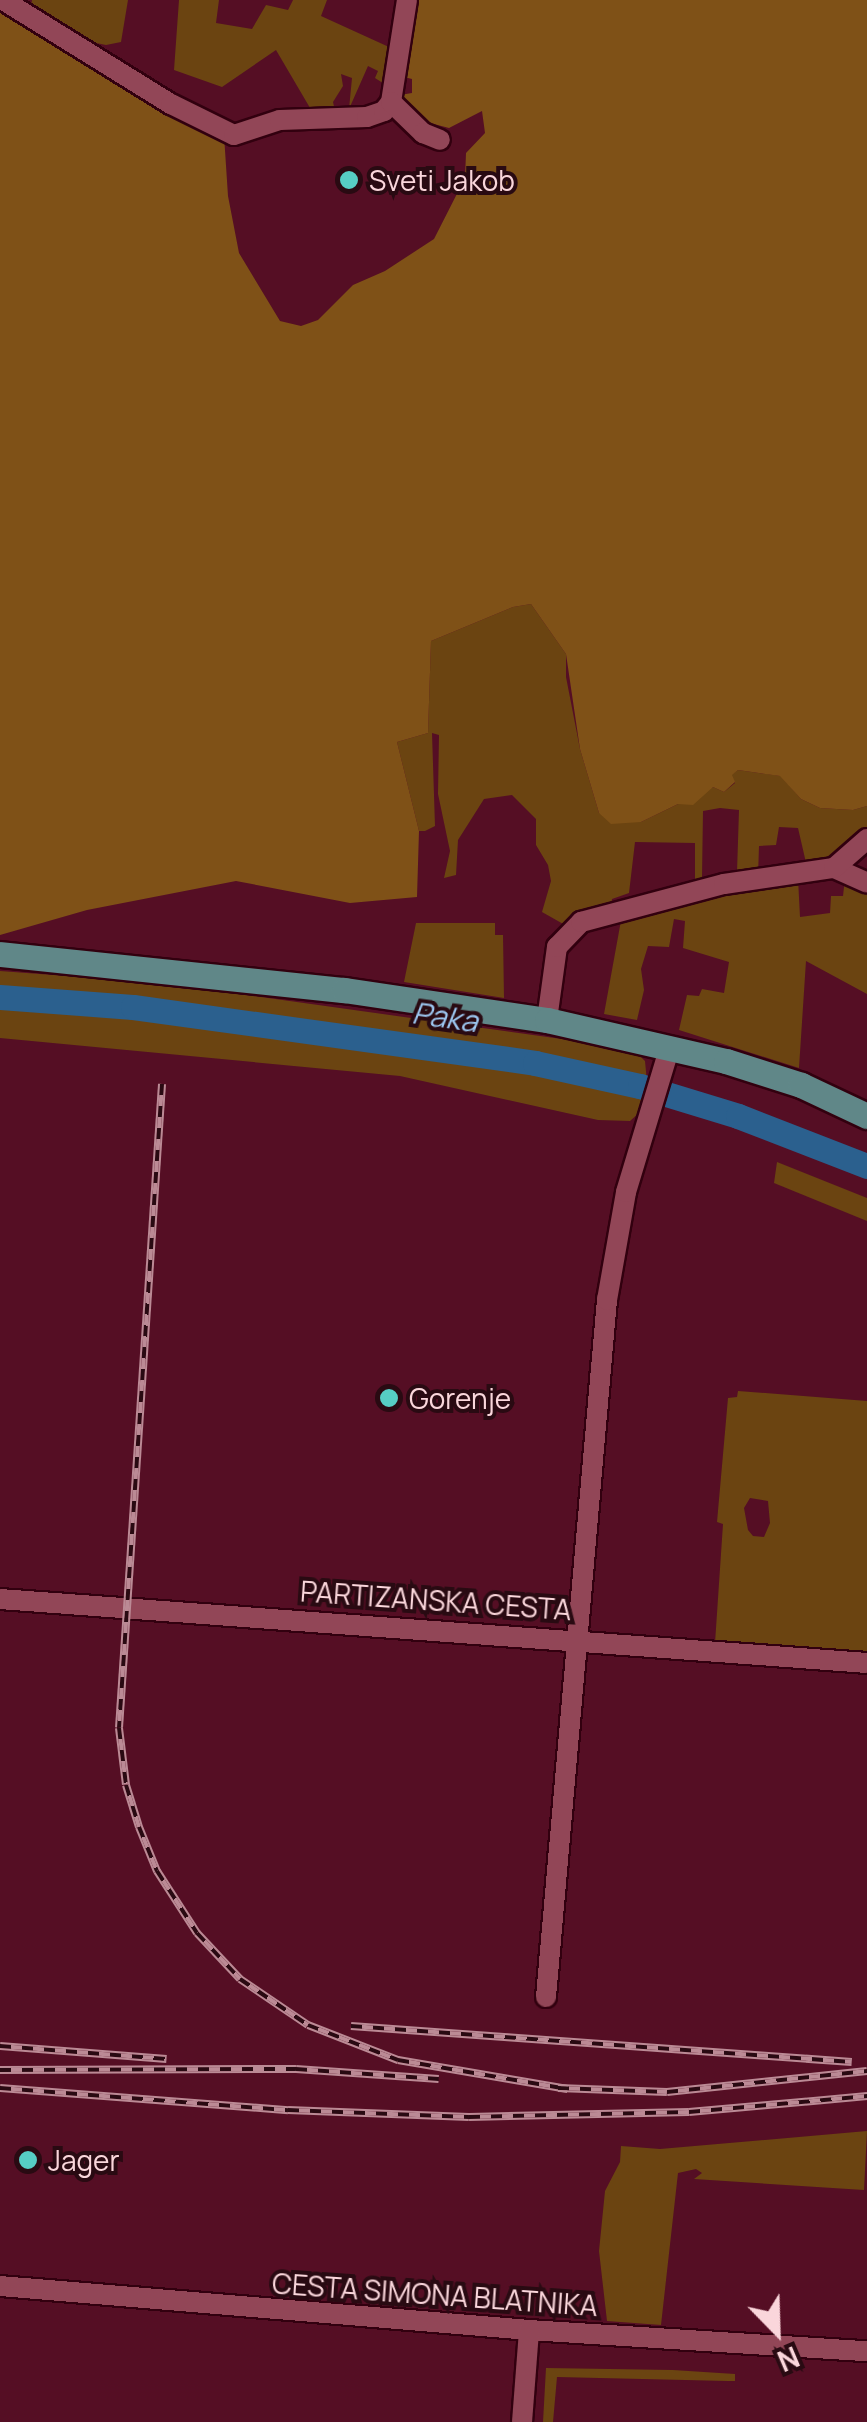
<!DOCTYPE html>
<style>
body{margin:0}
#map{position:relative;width:867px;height:2422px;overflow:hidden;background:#550e24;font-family:Manrope,sans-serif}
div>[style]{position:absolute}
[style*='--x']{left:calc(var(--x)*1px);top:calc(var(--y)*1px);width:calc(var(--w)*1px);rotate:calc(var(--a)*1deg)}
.green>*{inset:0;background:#6b4411}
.forest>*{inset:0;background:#7f5117}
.river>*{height:25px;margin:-12.5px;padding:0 12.5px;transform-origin:12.5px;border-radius:12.5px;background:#2b608e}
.roads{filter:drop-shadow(2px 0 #32000f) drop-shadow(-2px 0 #32000f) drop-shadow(0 2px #32000f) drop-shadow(0 -2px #32000f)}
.minor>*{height:20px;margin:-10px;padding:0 10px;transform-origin:10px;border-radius:10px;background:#924657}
.major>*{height:25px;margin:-12.5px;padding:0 12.5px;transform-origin:12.5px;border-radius:12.5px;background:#608788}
.rail>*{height:8px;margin-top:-4px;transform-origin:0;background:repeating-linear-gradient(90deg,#290a12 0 11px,#bb8a95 0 22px);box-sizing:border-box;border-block:2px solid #bb8a95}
.dots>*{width:28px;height:28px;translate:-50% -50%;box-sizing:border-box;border:5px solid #290a12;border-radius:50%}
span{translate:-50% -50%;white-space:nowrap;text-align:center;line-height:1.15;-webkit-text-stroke:8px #290a12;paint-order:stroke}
.poi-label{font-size:28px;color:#fad6db}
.left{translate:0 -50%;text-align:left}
.street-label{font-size:28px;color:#fad6db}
.water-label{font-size:30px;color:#9dc7f1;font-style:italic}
.north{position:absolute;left:727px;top:2282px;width:100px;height:100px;-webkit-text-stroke:8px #290a12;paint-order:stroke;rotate:157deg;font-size:28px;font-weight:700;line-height:40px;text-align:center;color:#fad6db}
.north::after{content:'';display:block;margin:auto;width:35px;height:45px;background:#fad6db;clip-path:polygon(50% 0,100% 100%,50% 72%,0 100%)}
</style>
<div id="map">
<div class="green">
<div style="clip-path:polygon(32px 0,128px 0,121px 42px,106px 45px,81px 40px,31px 7px)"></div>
<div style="clip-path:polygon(179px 0,219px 0,216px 23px,252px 29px,266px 5px,288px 10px,293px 0,327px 0,321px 16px,389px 47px,385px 71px,392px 74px,389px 87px,375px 78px,378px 71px,368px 66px,349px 109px,352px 78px,341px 74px,343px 86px,333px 102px,335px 111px,313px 113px,276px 50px,222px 87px,174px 70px)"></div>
<div style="clip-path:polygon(evenodd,531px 604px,566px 654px,566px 677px,580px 749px,599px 813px,641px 822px,713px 787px,724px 792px,735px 783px,731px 775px,738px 770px,781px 776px,801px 799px,820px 808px,853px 810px,867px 806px,867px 835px,837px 860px,807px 867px,798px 828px,779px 827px,776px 845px,759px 846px,758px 877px,695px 885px,695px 843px,635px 842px,629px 893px,612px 899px,611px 909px,565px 925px,542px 912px,551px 881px,548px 865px,536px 845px,536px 819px,512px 795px,484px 799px,458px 840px,456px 875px,444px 878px,450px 851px,438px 794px,439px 735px,432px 733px,435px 826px,425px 831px,419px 831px,397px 742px,428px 733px,431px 641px,513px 607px,531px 604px,720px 808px,739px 810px,737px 872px,702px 878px,703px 811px,720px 808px)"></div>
<div style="clip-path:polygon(798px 878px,800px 917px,830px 913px,831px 896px,843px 896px,845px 878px,867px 886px,867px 994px,806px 961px,799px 1068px,679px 1030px,687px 995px,699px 996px,702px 989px,724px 993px,729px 962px,683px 948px,685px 921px,674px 919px,669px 947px,648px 946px,641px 969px,644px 990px,637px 1020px,604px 1014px,622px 915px)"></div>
<div style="clip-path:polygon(416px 923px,495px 923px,495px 935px,503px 935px,504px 998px,404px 982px)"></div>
<div style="clip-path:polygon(0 971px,160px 983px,569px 1040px,640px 1056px,645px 1061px,647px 1082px,520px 1053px,141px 1002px,0 991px)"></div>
<div style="clip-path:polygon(0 1000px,108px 1008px,460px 1055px,643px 1094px,639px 1113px,630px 1121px,598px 1120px,400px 1076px,0 1038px)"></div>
<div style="clip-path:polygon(777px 1162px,867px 1198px,867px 1221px,774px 1183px)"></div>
<div style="clip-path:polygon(evenodd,738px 1391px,867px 1401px,867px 1654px,715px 1643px,723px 1524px,717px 1522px,728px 1398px,737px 1397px,738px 1391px,750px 1498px,768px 1501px,770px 1523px,764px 1537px,753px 1536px,748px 1530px,744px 1508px,750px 1498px)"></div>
<div style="clip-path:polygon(867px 2131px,864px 2190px,694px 2179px,702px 2173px,696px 2169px,678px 2173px,661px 2325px,607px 2321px,599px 2251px,605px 2191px,620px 2162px,621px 2146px,660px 2149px)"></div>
<div style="clip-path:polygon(546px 2368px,673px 2370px,735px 2374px,735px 2381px,728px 2381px,557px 2377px,553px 2422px,543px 2422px)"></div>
</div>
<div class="forest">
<div style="clip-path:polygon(412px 0,867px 0,867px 806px,853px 810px,820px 808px,801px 799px,780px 776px,738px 770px,732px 775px,735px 782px,724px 792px,713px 787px,693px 805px,678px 804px,641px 822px,611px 824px,599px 813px,580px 749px,566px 654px,531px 604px,513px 607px,431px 641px,428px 733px,397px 742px,419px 831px,417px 897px,350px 903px,236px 881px,87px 910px,0 935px,0 4px,224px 135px,228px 196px,239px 253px,280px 321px,301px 326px,318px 320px,353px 285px,385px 271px,434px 239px,465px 178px,466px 153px,485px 133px,482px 111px,449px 128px,426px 122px,403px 107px,400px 95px,412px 93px,412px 79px,400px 76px)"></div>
</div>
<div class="river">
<div style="--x:0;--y:997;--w:133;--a:4.3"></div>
<div style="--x:133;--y:1007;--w:406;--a:7.9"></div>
<div style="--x:535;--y:1063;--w:107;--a:12.4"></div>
<div style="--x:640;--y:1086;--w:102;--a:17"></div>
<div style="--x:738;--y:1116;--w:138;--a:21.2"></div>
</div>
<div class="roads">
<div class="minor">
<div style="--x:3;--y:0;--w:198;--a:31.8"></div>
<div style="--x:171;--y:104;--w:70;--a:26.2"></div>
<div style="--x:234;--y:135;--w:48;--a:-18.1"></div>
<div style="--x:280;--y:120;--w:87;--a:-2"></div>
<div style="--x:367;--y:117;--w:18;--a:-19"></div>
<div style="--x:384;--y:111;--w:11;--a:-52"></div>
<div style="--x:391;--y:102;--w:103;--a:-81.1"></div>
<div style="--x:391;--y:102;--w:45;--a:44.1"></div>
<div style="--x:423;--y:133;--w:18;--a:22"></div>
<div style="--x:834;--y:868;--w:36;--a:24"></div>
<div style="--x:547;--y:1020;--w:74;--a:-82.2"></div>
<div style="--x:557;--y:947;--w:35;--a:-46"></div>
<div style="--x:581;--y:922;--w:148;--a:-14.9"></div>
<div style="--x:724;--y:884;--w:111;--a:-8.3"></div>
<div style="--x:834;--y:868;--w:44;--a:-41.3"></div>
<div style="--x:0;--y:1599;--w:869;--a:4.22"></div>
<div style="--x:546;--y:1997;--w:700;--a:-85"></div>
<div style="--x:607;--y:1300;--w:110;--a:-80"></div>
<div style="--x:626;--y:1192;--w:152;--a:-73.2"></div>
<div style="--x:0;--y:2286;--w:531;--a:4.75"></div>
<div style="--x:529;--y:2330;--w:339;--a:3.6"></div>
<div style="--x:522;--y:2422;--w:92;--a:-85.6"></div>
</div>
<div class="major">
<div style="--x:0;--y:954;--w:346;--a:6"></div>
<div style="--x:344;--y:990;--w:205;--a:8.4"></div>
<div style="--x:547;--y:1020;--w:184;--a:12.9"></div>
<div style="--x:726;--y:1061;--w:79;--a:17.7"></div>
<div style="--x:801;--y:1085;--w:73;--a:25.2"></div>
</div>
</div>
<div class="rail">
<div style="--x:162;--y:1084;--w:645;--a:93.82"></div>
<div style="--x:119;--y:1728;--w:57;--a:83"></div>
<div style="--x:126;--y:1785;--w:44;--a:72.8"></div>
<div style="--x:139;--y:1827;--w:48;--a:67.8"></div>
<div style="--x:157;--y:1871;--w:74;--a:57.2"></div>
<div style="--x:197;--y:1933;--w:63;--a:46.9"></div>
<div style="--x:240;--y:1979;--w:82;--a:34.1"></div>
<div style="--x:308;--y:2025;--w:97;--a:21.3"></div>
<div style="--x:398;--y:2060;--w:172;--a:9.7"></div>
<div style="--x:351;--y:2026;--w:502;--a:4.11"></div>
<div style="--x:0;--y:2046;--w:167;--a:4.5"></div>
<div style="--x:0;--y:2070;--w:296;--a:-0.2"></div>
<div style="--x:296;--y:2069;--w:143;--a:4"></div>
<div style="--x:0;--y:2088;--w:289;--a:4.4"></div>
<div style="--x:288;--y:2110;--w:181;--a:2.2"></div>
<div style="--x:469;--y:2117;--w:220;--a:-1.3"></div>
<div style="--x:689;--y:2112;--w:179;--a:-5.1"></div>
<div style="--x:558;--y:2088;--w:109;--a:2.1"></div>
<div style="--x:667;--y:2092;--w:201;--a:-6"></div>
</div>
<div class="dots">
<div style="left:349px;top:180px;background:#56cec4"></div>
<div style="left:389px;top:1398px;background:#56cec4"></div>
<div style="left:28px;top:2160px;background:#56cec4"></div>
</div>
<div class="poi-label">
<span class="left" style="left:369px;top:180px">Sveti Jakob</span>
<span class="left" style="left:409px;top:1398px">Gorenje</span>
<span class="left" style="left:48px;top:2160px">Jager</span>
</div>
<div class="street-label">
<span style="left:436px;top:1600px;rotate:4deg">PARTIZANSKA CESTA</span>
<span style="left:435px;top:2294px;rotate:4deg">CESTA SIMONA BLATNIKA</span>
</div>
<div class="water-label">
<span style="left:445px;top:1017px;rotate:8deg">Paka</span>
</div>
<div class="north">N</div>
</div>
